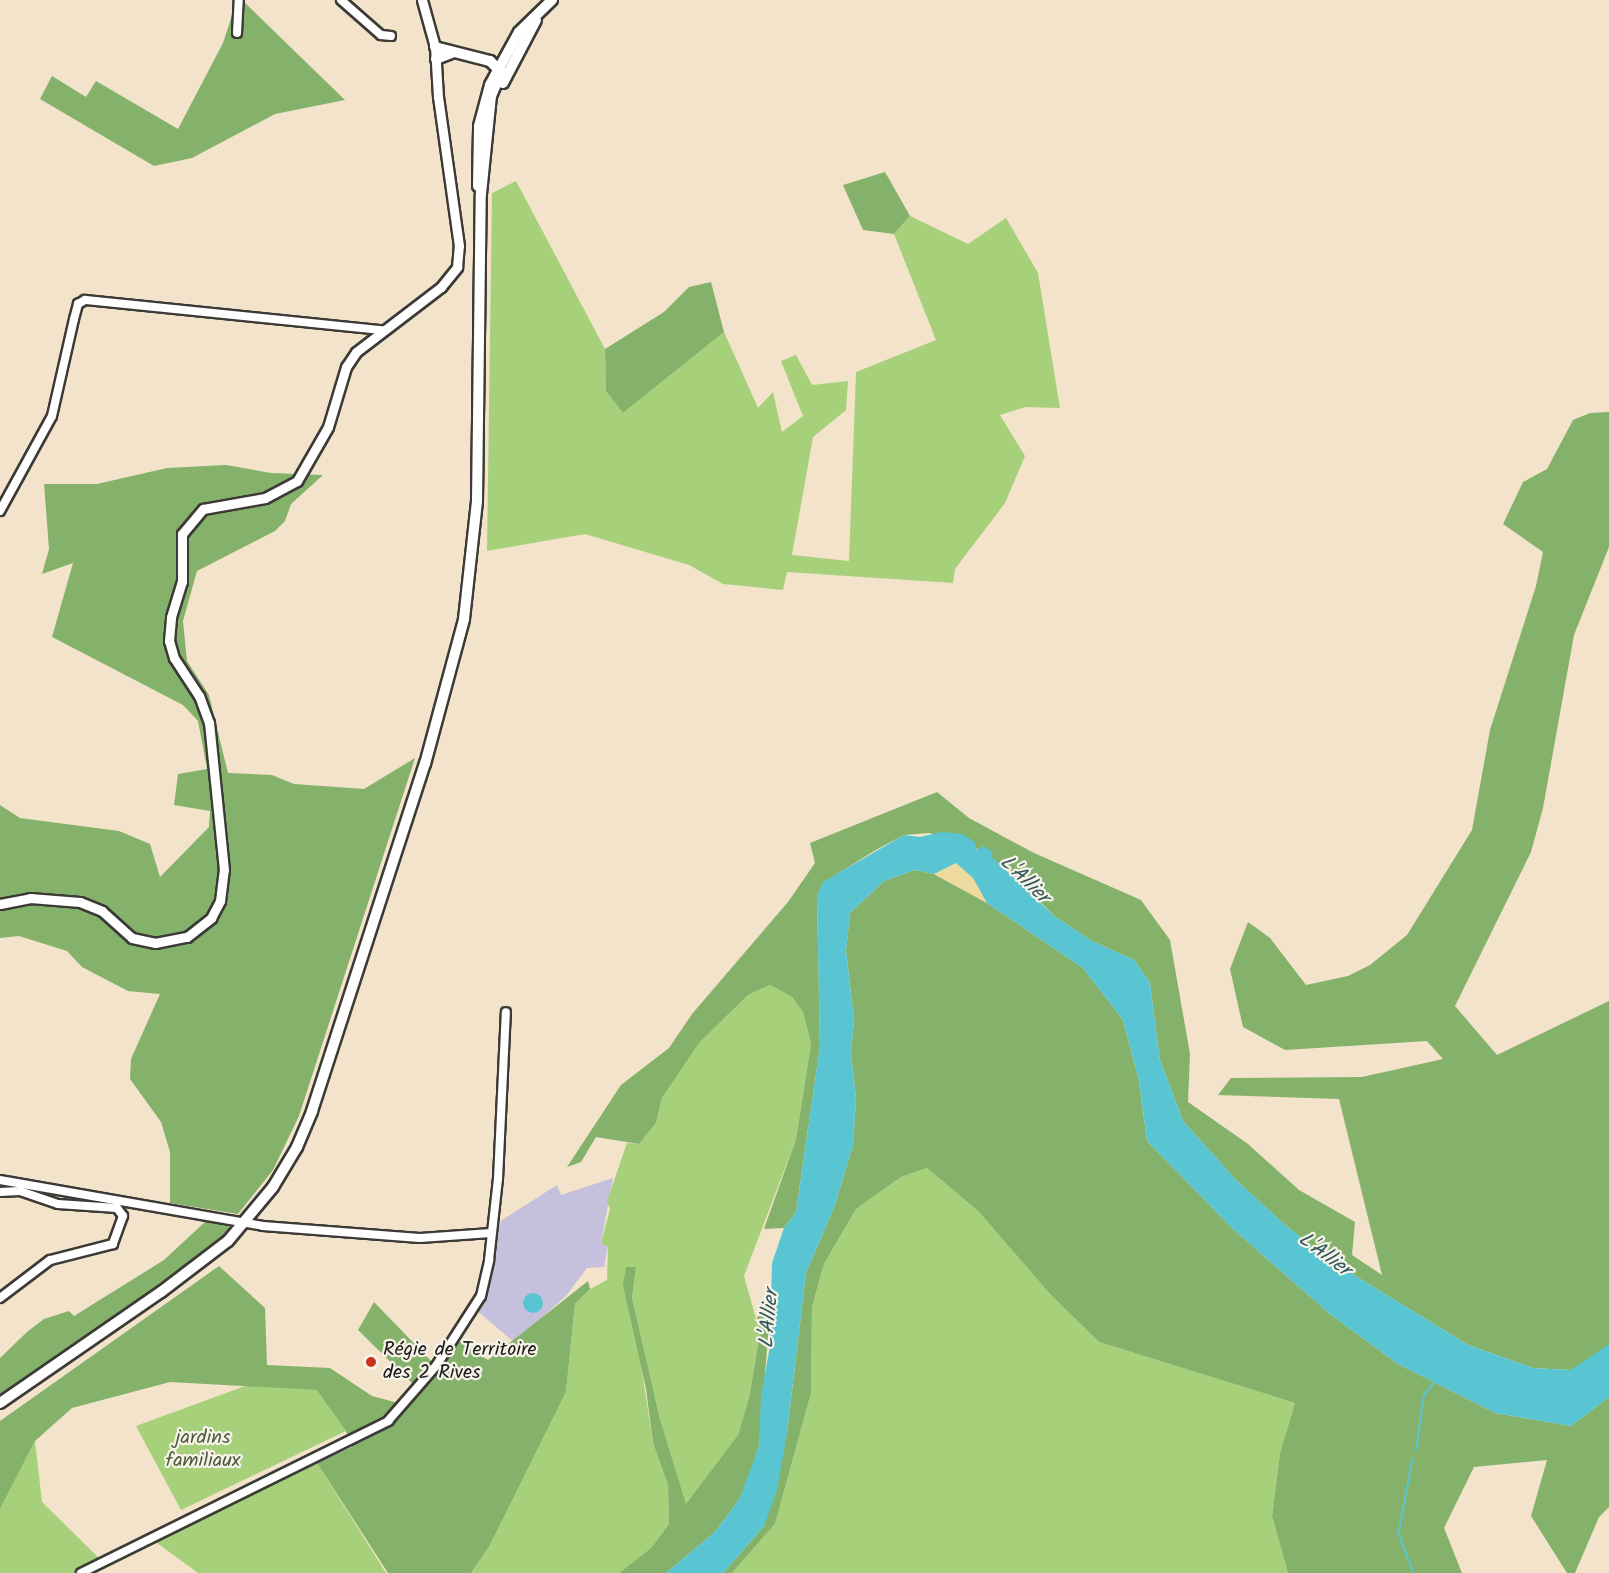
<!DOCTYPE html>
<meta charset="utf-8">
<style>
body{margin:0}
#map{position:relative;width:1609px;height:1573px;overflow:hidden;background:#f2e3ca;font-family:Kalam,sans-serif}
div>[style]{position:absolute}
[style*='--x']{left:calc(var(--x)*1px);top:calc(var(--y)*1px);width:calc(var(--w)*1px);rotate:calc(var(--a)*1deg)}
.industrial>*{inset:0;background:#c5c0db}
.green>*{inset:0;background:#a7d07b}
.forest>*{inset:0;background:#85b26b}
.sand>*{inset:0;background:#eeda9e}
.water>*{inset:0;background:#59c5d3}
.round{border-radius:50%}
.stream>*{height:1.5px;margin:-0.75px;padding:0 0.75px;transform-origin:0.75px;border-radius:0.75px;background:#59c5d3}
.roads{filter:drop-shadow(2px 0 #3c3a36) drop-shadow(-2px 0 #3c3a36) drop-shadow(0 2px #3c3a36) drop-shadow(0 -2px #3c3a36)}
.minor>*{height:8px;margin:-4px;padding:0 4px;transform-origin:4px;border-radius:4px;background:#fff}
.tertiary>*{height:9px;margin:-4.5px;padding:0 4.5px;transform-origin:4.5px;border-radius:4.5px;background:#fff}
.secondary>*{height:10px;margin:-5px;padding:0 5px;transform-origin:5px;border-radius:5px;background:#fff}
.dots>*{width:16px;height:16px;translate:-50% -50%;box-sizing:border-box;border:3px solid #f7f3e8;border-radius:50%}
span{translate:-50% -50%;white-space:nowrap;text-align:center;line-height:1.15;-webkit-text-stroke:4.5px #f7f3e8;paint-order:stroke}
.poi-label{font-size:20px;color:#1c1c1c}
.left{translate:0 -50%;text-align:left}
.park-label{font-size:20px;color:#4d5b3d}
.water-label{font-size:21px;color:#31575c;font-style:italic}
</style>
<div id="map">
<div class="industrial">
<div style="clip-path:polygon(613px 1178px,601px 1243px,608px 1246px,604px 1267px,587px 1268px,566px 1296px,514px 1342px,476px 1310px,494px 1235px,502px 1220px,557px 1185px,561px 1195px)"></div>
</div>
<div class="green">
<div style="clip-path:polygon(516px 181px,605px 349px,606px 391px,623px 413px,724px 332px,758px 408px,773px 392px,782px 432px,803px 416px,781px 361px,796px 355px,812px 385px,848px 381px,846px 410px,813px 437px,792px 555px,849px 561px,856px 372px,936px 340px,894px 234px,910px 216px,968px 244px,1006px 218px,1038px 273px,1060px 408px,1025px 407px,1000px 415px,1025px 456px,1005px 503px,955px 569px,953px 583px,787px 572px,783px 590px,723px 584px,689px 565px,585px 534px,487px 551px,492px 193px)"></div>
<div style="clip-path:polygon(770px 985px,792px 997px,803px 1012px,811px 1044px,796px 1139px,744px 1276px,760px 1333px,749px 1398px,738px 1435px,686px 1505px,660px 1419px,632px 1298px,636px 1268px,626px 1267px,653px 1443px,668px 1485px,669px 1524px,651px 1548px,619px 1573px,471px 1573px,489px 1547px,566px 1392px,575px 1304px,590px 1289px,607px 1280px,608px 1247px,601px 1243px,610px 1209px,607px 1201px,627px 1143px,639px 1144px,656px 1123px,662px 1098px,699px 1043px,748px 995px)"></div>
<div style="clip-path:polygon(927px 1168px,978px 1211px,1051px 1295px,1099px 1342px,1295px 1403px,1280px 1453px,1272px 1516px,1288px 1573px,732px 1573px,775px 1524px,811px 1393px,812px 1307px,824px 1264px,856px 1209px,901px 1177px)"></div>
<div style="clip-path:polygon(248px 1385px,318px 1390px,346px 1431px,181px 1510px,136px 1426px)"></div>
<div style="clip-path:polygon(35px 1441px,42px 1502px,103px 1562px,81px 1573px,0 1573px,0 1509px)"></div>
<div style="clip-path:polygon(317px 1463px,386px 1573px,198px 1573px,153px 1540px)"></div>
</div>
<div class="forest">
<div style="clip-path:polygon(237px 0,242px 0,345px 100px,275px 114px,192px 158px,154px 166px,40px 99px,52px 76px,86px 97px,96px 81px,178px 129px,223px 43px)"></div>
<div style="clip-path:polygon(885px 172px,910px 216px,894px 234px,863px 230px,843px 185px)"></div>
<div style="clip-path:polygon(711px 282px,724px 332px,623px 413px,606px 391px,605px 349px,664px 312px,689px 287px)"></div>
<div style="clip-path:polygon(1609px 412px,1609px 547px,1574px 635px,1543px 808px,1531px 852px,1455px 1006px,1497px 1055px,1609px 1001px,1609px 1344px,1588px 1362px,1571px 1370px,1533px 1368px,1468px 1345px,1333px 1262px,1285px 1225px,1238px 1182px,1183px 1121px,1160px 1060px,1150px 983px,1134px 960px,1092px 941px,1054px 916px,1010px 871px,974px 847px,929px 833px,904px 835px,874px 851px,823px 883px,817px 896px,820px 1046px,796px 1212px,784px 1228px,764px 1229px,796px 1139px,811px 1044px,803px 1012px,792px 997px,770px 985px,748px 995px,699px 1043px,662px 1098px,656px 1123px,639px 1144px,596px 1137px,581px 1162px,567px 1167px,621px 1085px,669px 1048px,692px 1014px,788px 902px,815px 863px,810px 843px,937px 792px,969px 818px,1034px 853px,1141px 900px,1170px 940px,1190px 1054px,1188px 1102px,1248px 1144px,1299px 1190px,1355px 1222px,1352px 1255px,1382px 1275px,1339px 1099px,1218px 1095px,1231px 1078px,1362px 1077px,1443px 1059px,1427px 1041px,1285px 1050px,1243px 1027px,1230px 969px,1248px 922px,1270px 938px,1306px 985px,1348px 976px,1370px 965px,1407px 935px,1472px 830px,1490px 730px,1536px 586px,1543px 552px,1503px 524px,1523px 482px,1547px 469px,1573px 420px,1590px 413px)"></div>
<div style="clip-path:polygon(226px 465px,271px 473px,323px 475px,291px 504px,285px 521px,275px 531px,197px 571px,183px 621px,187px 661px,209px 695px,228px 773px,272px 775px,294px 784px,364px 789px,415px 758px,299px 1116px,273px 1170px,238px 1214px,170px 1203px,170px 1152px,161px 1122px,130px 1079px,131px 1059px,160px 994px,128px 991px,82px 967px,67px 951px,19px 936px,0 938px,0 805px,20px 818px,119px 831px,150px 844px,160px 877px,209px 827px,210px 811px,174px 805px,178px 774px,207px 769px,198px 721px,183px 705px,52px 637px,73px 563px,42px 574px,49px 549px,44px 484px,97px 484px,167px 468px)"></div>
<div style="clip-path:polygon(915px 870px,934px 874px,987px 903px,1083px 968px,1123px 1020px,1139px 1081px,1147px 1141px,1233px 1229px,1331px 1315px,1398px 1364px,1495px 1413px,1571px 1426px,1609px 1397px,1609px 1507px,1599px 1517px,1575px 1573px,1567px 1573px,1531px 1516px,1547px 1460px,1474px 1467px,1444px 1528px,1462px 1573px,1288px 1573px,1272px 1516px,1280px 1453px,1295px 1403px,1099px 1342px,1051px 1295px,978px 1211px,927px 1168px,901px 1177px,856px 1209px,824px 1264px,812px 1307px,811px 1393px,775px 1524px,732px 1573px,723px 1573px,764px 1526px,787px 1433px,806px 1273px,835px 1205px,853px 1145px,856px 1098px,851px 1053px,854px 1020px,846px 951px,850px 913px,884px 881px)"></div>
<div style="clip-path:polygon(206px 1221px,226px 1224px,232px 1230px,206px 1254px,0 1397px,0 1358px,27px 1332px,44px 1319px,69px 1311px,74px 1316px,164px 1260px)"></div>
<div style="clip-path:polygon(219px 1266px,265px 1308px,267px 1365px,330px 1368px,372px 1396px,402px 1404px,416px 1387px,358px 1330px,374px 1302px,433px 1363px,454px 1338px,488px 1360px,588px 1281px,590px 1289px,575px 1304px,566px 1392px,489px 1547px,471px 1573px,388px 1573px,317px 1463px,352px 1447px,346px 1431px,317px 1390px,170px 1382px,72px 1408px,35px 1441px,0 1509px,0 1421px)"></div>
<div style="clip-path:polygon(626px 1267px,636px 1267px,632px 1298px,660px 1419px,686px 1504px,738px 1435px,749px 1398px,760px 1333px,757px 1317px,770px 1313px,759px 1446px,750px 1473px,740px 1498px,715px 1532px,666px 1573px,619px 1573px,651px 1548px,669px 1524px,668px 1485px,653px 1443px,646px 1389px,623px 1285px)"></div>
</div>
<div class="sand">
<div style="clip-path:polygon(956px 863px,973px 878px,987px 903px,934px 874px)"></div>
</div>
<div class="water">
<div style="clip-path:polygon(942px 832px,962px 834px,975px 842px,976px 850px,982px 846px,993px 852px,991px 856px,1054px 916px,1092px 941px,1134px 960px,1150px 983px,1160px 1060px,1183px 1121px,1238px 1182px,1285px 1225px,1333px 1262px,1468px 1345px,1533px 1368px,1571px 1370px,1609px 1344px,1609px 1397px,1571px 1426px,1495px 1413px,1398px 1364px,1331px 1315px,1233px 1229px,1147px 1141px,1139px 1081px,1123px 1020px,1083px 968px,987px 903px,973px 878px,956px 863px,934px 874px,915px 870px,884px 881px,850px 913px,846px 951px,854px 1020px,851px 1053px,856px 1098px,853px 1145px,835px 1205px,806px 1273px,787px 1433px,777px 1490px,764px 1526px,723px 1573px,666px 1573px,715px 1532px,740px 1498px,759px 1446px,761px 1396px,770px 1346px,772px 1263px,784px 1228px,796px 1212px,820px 1046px,817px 896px,823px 882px,904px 835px,920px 837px)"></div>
<div class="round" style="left:523px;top:1293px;width:20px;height:20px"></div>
</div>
<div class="stream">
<div style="--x:1416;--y:1450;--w:56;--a:-81.7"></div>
<div style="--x:1424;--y:1395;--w:18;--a:-49"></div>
<div style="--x:1413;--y:1459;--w:76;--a:100.6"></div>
<div style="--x:1399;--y:1534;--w:42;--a:69"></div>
</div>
<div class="roads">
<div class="minor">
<div style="--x:341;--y:0;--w:53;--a:41.2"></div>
<div style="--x:381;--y:35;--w:10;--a:6"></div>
<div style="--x:237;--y:33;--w:33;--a:-87"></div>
<div style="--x:0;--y:511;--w:108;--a:-61.3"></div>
<div style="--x:52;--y:416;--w:99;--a:-77.2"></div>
<div style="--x:74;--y:319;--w:16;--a:-75"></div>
<div style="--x:78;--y:304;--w:8;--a:-30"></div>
<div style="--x:85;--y:300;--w:299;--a:5.8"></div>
<div style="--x:0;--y:1180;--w:267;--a:9.9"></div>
<div style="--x:263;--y:1226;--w:157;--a:4.4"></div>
<div style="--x:420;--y:1238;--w:71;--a:-4"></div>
<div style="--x:0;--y:1192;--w:20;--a:-3"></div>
<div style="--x:20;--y:1191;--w:40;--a:18.9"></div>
<div style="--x:58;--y:1204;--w:59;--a:3.9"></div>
<div style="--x:117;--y:1208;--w:10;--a:53"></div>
<div style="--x:123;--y:1216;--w:30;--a:110"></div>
<div style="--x:113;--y:1244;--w:65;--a:165.7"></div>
<div style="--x:50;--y:1260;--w:63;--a:142.8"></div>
<div style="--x:81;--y:1573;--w:343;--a:-26.3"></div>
<div style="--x:388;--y:1421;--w:73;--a:-48.9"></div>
<div style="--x:436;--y:1366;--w:83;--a:-57.3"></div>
<div style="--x:481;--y:1296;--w:37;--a:-77"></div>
<div style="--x:489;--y:1260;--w:81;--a:-83.7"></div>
<div style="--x:498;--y:1179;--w:167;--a:-87.3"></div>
</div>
<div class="tertiary">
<div style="--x:0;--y:904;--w:31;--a:-11"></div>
<div style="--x:30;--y:898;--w:50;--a:4.6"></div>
<div style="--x:80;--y:902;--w:24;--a:22"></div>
<div style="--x:102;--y:911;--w:40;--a:42"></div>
<div style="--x:132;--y:938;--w:24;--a:12"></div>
<div style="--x:155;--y:943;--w:33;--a:-11"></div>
<div style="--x:187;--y:937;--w:31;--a:-38"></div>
<div style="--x:211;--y:918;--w:19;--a:-62"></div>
<div style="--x:220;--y:901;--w:31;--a:-83"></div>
<div style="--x:224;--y:870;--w:148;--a:-95.8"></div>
<div style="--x:209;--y:723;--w:29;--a:-110"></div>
<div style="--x:199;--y:696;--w:45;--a:-123.3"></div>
<div style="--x:174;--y:658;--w:18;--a:-106"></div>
<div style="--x:169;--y:641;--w:24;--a:-85"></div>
<div style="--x:171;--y:617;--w:37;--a:-73"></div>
<div style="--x:182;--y:582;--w:48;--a:-90"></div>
<div style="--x:182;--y:534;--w:33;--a:-50"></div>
<div style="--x:203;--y:509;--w:63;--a:-10.1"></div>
<div style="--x:265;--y:498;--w:36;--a:-28"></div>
<div style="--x:297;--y:481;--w:62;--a:-60.1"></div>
<div style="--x:328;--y:427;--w:63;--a:-73.3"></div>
<div style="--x:346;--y:367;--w:18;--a:-56"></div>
<div style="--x:356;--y:352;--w:107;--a:-37.4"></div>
<div style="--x:441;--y:287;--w:26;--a:-51"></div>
<div style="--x:457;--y:267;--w:21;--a:-85"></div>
<div style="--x:459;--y:246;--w:150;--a:-98"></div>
<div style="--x:438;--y:97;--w:50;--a:-93.4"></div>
<div style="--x:435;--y:47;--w:49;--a:-105.5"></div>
</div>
<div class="secondary">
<div style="--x:435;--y:47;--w:57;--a:14.3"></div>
<div style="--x:490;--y:61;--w:14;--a:45"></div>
<div style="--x:436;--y:59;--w:17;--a:-21"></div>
<div style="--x:503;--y:83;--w:71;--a:-62.4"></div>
<div style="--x:478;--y:186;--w:60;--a:-89"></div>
<div style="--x:479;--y:126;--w:42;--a:-75"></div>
<div style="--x:490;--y:85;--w:60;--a:-61.3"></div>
<div style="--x:519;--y:32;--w:46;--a:-44.1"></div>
<div style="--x:0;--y:1403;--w:196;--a:-34.6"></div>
<div style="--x:161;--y:1292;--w:84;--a:-37.3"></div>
<div style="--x:228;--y:1241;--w:70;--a:-50.2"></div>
<div style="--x:273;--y:1187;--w:47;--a:-59"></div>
<div style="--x:297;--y:1147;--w:39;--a:-67"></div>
<div style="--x:312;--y:1111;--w:365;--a:-72"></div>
<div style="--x:425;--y:764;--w:150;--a:-74.9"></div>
<div style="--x:464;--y:619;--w:119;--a:-83.7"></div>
<div style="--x:477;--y:501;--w:307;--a:-89.3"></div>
<div style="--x:481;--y:194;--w:99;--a:-84.2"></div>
<div style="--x:491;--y:96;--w:26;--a:-67"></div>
</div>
</div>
<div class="dots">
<div style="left:371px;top:1362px;background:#c8321e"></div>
</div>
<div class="poi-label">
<span class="left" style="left:383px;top:1362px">Régie de Territoire<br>des 2 Rives</span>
</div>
<div class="park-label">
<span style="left:203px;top:1450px">jardins<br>familiaux</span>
</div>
<div class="water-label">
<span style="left:1024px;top:880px;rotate:44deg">L'Allier</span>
<span style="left:1324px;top:1255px;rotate:37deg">L'Allier</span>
<span style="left:770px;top:1319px;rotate:-85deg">L'Allier</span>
</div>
</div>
